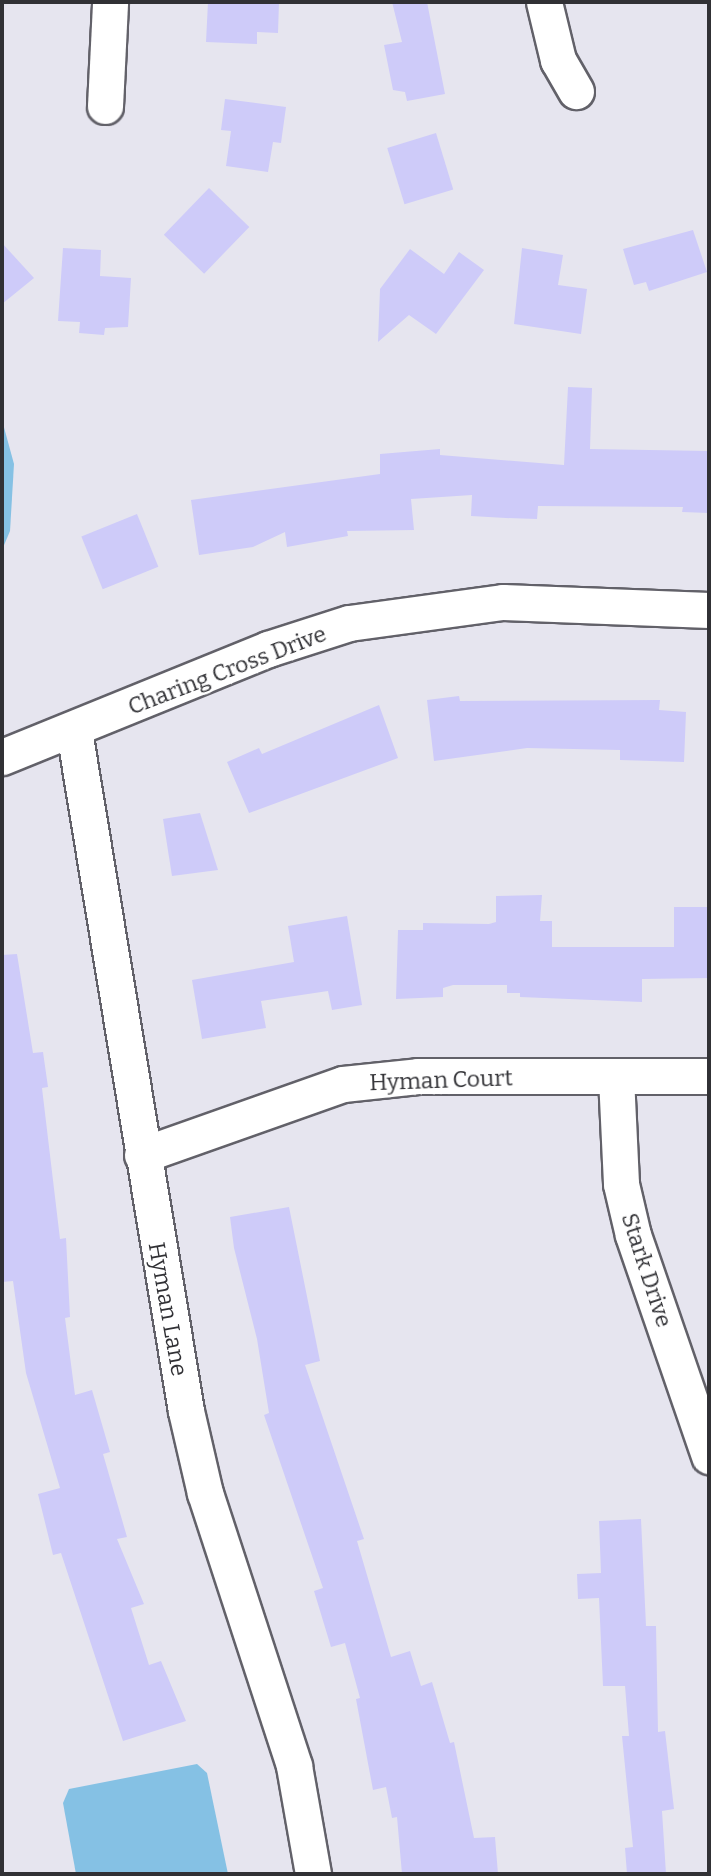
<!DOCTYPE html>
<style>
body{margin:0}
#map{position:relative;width:711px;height:1876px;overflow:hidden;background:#e6e5ef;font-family:Bitter,serif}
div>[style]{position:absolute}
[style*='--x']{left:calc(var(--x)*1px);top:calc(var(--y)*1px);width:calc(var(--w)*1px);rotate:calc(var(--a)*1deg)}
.water>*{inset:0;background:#85c1e4}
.building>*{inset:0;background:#cecbf9;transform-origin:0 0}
.roads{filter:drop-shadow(2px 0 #626169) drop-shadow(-2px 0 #626169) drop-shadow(0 2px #626169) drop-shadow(0 -2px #626169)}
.street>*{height:35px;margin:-17.5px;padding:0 17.5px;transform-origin:17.5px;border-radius:17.5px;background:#fff}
span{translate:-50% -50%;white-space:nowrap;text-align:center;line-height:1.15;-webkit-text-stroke:5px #fff;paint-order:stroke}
.street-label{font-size:23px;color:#313135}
.frame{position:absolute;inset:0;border:4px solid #313135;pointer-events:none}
</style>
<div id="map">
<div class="water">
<div style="clip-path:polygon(2px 420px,14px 464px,10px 531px,2px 550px)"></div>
<div style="clip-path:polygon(197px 1764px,207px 1773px,228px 1874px,76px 1874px,63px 1803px,69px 1789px)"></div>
</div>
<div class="building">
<div style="clip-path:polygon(208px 2px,279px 2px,278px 33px,257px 32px,257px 44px,206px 42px)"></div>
<div style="clip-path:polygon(392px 2px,427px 2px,445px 94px,407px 101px,405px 92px,393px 90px,384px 45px,402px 42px)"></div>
<div style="clip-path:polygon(225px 99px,286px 107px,281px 143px,273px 142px,268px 172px,226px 166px,231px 131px,221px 130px)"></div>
<div style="left:436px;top:133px;width:59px;height:51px;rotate:73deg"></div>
<div style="left:209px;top:188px;width:56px;height:65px;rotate:44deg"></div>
<div style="clip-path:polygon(693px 230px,707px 272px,649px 291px,646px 282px,634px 285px,623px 249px)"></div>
<div style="clip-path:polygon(2px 243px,34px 278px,2px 304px)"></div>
<div style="clip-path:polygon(63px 248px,101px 250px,100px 276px,131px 278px,128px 327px,105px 328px,104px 335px,79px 333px,80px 322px,58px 321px)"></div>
<div style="clip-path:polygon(522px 248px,563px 255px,558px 285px,587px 289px,581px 334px,514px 324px)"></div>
<div style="clip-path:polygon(410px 249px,444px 274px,459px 252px,484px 270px,436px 334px,409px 315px,378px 342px,380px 289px)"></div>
<div style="clip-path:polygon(568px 387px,592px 388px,590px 449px,709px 451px,709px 513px,682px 512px,683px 507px,538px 506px,537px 519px,506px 518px,471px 516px,472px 495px,411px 499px,414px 530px,347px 531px,348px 536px,287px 547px,285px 532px,253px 547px,199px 555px,191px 500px,380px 474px,380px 454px,440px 449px,440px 455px,564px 465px)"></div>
<div style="left:137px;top:514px;width:57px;height:60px;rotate:68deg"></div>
<div style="clip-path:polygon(459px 696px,460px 701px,660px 700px,659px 710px,686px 712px,684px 762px,620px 760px,620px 750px,527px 748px,434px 761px,427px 700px)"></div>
<div style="clip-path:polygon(379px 705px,398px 758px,249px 813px,227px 762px,259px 748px,262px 754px)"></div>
<div style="clip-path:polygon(200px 813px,218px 870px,172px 876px,163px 819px)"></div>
<div style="clip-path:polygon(542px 895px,540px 921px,552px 921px,552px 947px,674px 947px,674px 907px,709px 907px,709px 978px,642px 979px,642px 1002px,520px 997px,520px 993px,507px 993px,507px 985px,453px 985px,443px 988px,443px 997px,396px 999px,398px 930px,423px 930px,423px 923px,489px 924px,496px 922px,496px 896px)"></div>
<div style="clip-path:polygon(347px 916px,362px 1005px,332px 1010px,328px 991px,261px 1001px,266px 1028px,202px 1039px,192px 980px,294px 962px,288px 926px)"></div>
<div style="clip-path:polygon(17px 954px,33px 1053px,43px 1052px,48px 1087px,42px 1088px,60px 1239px,66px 1238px,70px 1317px,65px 1318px,75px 1395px,92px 1390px,110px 1452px,103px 1454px,127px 1537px,117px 1539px,144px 1604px,131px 1608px,149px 1665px,161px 1661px,186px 1721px,123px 1741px,61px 1553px,53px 1555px,38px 1494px,60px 1488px,26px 1373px,13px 1281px,2px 1282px,2px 955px)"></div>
<div style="clip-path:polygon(289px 1207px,320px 1361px,305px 1365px,364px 1539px,357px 1541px,391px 1657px,410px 1651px,421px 1686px,432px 1682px,450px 1743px,454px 1742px,474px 1838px,495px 1837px,498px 1874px,402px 1874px,397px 1817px,392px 1818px,386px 1787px,373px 1790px,356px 1699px,360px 1698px,345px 1643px,331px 1647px,314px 1591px,323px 1588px,264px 1415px,269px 1413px,257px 1339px,234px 1248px,230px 1217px)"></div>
<div style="clip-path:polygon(641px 1519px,646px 1626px,656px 1626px,658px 1732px,665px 1731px,674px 1809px,662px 1811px,666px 1874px,627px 1874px,625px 1848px,633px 1847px,622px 1736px,629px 1736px,625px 1686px,603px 1686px,599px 1598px,578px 1599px,577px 1574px,601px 1573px,599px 1521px)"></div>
</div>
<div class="roads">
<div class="street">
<div style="--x:544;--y:2;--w:60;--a:76.4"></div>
<div style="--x:558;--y:60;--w:36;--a:60"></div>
<div style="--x:105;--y:106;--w:104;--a:-87.2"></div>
<div style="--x:74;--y:731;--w:689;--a:80.65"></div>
<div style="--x:186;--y:1411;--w:84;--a:77"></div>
<div style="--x:205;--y:1493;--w:287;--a:71.9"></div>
<div style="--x:294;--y:1766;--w:110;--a:80"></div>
<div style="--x:2;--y:757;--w:287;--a:-22.1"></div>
<div style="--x:268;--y:649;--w:85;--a:-17.8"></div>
<div style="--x:349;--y:623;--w:155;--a:-7.8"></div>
<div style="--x:503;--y:602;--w:206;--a:2.2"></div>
<div style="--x:616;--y:1077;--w:107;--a:87.3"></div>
<div style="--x:621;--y:1184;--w:52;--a:76.8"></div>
<div style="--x:633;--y:1235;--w:234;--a:71"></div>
<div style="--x:142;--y:1155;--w:213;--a:-19.5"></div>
<div style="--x:343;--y:1084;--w:75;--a:-6.1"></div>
<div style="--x:418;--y:1076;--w:291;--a:0"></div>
</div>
</div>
<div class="street-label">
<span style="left:227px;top:670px;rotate:-21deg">Charing Cross Drive</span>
<span style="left:441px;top:1080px;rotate:-2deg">Hyman Court</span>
<span style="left:647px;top:1270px;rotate:72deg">Stark Drive</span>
<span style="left:168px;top:1309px;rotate:80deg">Hyman Lane</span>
</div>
<div class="frame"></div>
</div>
